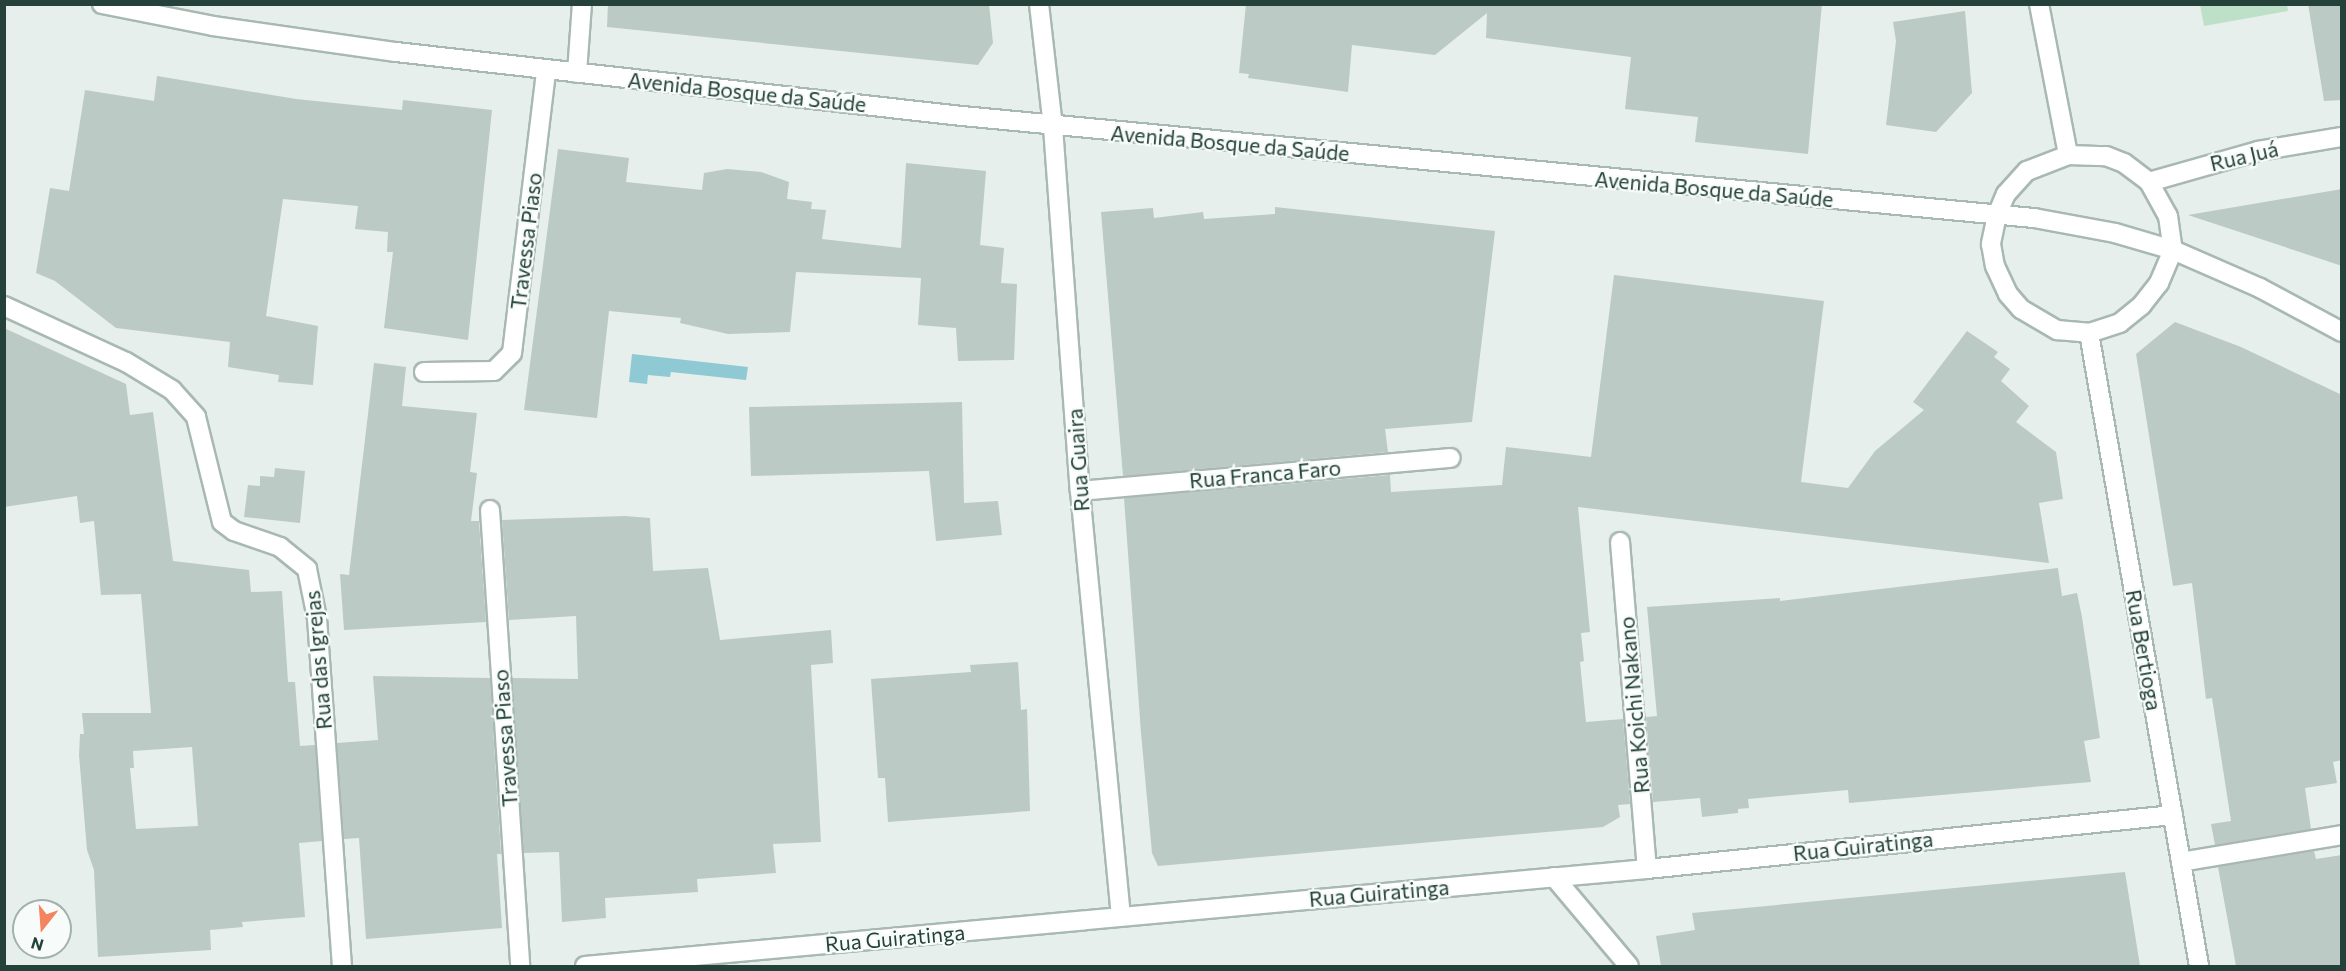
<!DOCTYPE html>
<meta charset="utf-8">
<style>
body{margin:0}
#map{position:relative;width:2346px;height:971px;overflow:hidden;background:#e6efeb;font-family:Commissioner,sans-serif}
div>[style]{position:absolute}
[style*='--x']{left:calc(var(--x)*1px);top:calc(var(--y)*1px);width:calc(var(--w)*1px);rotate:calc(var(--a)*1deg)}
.green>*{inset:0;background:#bfe0c8}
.water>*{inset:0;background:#8ec9d4}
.building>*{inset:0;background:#bbcac4}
.roads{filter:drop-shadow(2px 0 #a8b8b2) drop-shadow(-2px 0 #a8b8b2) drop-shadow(0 2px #a8b8b2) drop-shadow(0 -2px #a8b8b2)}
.minor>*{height:18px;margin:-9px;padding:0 9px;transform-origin:9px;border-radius:9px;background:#fff}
.tertiary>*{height:18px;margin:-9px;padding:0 9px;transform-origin:9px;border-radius:9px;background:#fff}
span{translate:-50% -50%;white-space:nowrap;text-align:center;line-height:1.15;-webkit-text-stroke:4.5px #f7fbf9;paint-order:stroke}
.street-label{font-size:21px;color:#24423a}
.frame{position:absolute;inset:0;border:6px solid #24423a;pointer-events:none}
.north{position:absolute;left:12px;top:899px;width:60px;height:60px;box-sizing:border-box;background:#f7fbf9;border:2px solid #a3b1ad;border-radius:50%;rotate:197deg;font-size:16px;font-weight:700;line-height:24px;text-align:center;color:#24423a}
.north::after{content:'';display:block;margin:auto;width:21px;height:27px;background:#f4845f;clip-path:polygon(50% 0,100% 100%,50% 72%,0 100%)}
</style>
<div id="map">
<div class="green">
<div style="clip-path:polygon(2200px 5px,2287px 5px,2288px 11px,2204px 26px)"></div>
</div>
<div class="water">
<div style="clip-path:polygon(632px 354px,748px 367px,746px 380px,671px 372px,670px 377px,648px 375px,647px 384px,629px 382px)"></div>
</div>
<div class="building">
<div style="clip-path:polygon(608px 4px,989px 4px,993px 43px,978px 65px,607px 27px)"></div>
<div style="clip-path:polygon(1246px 4px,1822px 4px,1808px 154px,1695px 142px,1698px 117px,1625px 109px,1631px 57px,1486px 38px,1487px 13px,1435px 55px,1352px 45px,1348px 92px,1248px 78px,1249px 74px,1239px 73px)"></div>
<div style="clip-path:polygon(2308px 4px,2342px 4px,2342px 100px,2324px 101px)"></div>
<div style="clip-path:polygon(1965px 11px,1972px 93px,1936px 132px,1886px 125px,1896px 41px,1893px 22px)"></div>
<div style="clip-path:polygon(157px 76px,296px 99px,402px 110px,403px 100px,492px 110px,468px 340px,384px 328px,393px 252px,387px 252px,388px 232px,355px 229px,358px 206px,283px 199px,266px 316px,318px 326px,313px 385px,278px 382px,279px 375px,228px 367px,230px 342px,116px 328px,55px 281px,36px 273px,50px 188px,69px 191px,85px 90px,154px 101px)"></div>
<div style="clip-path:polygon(558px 149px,629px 158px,626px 182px,702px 190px,704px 173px,727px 169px,761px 172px,789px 182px,787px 199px,812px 202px,811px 209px,826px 210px,822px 239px,901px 248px,906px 163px,986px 171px,980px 245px,1004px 248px,1001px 283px,1017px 284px,1014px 360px,958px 361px,956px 328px,918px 325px,921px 278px,796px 272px,790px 332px,728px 334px,680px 323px,681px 318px,609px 311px,597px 418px,524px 410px)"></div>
<div style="clip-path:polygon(2342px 189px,2342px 266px,2188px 215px)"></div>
<div style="clip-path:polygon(1275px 207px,1495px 231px,1472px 422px,1385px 429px,1388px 452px,1123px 476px,1101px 212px,1153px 208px,1154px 218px,1203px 212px,1204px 219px,1275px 214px)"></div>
<div style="clip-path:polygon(1614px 275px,1824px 301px,1801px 482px,1848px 488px,1875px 451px,1924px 410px,1913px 402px,1967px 331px,1998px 352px,1994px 357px,2010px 369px,2001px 381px,2029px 406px,2016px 422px,2056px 452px,2063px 499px,2039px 503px,2049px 563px,1578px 507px,1590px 632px,1581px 633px,1584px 661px,1580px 662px,1586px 722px,1623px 719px,1630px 804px,1618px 805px,1620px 817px,1603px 827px,1158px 866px,1152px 853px,1141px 733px,1124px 498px,1390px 475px,1391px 492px,1502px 485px,1506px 447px,1591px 457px)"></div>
<div style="clip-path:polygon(2175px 322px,2241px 347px,2342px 395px,2342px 760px,2333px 762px,2337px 783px,2305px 788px,2311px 829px,2215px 845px,2211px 824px,2231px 821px,2212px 698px,2206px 699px,2192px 583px,2173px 586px,2136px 354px)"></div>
<div style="clip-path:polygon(evenodd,4px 328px,126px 384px,130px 415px,153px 412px,173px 561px,249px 570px,251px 592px,282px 591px,288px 682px,295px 682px,300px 746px,315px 745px,322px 841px,299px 843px,305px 917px,242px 922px,243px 927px,210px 930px,211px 950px,98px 957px,94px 870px,87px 850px,79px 755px,80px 734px,84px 734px,82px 713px,151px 713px,141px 594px,101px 595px,94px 521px,80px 523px,77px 496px,4px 507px,4px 328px,192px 747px,198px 826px,136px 829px,130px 768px,134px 768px,133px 751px,192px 747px)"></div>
<div style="clip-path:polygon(374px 363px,406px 367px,402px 406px,477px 413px,470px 472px,477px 473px,471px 521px,479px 521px,486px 622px,344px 630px,340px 574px,349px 575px)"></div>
<div style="clip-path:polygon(962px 402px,964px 503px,998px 501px,1002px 535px,936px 541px,929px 471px,751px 476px,749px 407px)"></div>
<div style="clip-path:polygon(275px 468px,305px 471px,300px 523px,244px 517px,248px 485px,260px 486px,260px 476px,274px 477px)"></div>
<div style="clip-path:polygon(625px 516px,650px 518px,653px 571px,708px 568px,720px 640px,831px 630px,833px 663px,811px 665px,821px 842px,773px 844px,776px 873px,697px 879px,698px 892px,605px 898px,606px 918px,562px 922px,559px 852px,524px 853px,512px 678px,578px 679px,576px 616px,509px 620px,502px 520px)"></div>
<div style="clip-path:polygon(2058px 568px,2062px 596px,2077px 593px,2082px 617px,2100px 738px,2084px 741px,2091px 782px,1849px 803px,1848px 790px,1748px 799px,1749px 808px,1738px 809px,1738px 813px,1702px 817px,1700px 798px,1653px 802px,1646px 717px,1657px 716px,1647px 607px,1780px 598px,1780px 601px)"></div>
<div style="clip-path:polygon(1018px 662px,1021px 710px,1027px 709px,1030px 811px,888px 822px,885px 778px,878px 778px,871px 679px,971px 672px,970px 665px)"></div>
<div style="clip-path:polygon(373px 676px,490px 678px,501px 854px,497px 854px,502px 928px,366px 939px,359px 838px,344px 839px,337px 743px,378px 740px)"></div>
<div style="clip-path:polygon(2314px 851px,2316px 859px,2342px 855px,2342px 966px,2236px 966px,2218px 867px)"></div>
<div style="clip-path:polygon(2125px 872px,2140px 966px,1661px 966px,1656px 936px,1695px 930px,1692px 913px)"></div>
</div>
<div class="roads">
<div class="minor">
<div style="--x:1039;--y:4;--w:124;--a:83.5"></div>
<div style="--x:1053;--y:127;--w:365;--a:85.8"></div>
<div style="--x:1080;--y:491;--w:427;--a:84.5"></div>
<div style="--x:2039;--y:4;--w:154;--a:79.1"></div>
<div style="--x:577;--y:73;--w:69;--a:-85.9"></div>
<div style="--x:2149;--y:182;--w:113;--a:-15.9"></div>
<div style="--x:2258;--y:151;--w:85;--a:-9.5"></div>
<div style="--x:1997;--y:215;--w:23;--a:-67"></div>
<div style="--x:2006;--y:194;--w:31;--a:-48"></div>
<div style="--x:2027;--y:171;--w:44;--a:-21.3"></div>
<div style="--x:2068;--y:155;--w:38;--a:2"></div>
<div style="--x:2106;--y:156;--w:19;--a:21"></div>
<div style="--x:2124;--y:163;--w:31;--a:37"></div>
<div style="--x:2149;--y:182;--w:39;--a:61"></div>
<div style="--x:2168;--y:216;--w:34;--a:82"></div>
<div style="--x:2173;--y:250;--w:36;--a:113"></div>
<div style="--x:2159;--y:283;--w:28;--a:128"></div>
<div style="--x:2142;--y:305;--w:28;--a:141"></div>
<div style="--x:2120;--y:323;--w:33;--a:162"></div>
<div style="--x:4;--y:306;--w:134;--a:24.7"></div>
<div style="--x:126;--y:362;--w:54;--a:31.3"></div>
<div style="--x:172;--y:390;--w:36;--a:48"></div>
<div style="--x:196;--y:417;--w:108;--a:76.1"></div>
<div style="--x:222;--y:522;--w:15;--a:37"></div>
<div style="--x:234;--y:531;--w:49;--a:19.2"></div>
<div style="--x:280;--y:547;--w:35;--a:39"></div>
<div style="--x:307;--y:569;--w:50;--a:78.5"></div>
<div style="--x:317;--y:618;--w:349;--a:85.9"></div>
<div style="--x:424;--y:372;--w:70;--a:-0.8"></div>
<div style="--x:494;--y:371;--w:25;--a:-45"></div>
<div style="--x:512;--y:353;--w:285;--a:-83.1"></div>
<div style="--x:1080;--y:491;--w:372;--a:-5.1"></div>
<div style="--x:490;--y:510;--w:457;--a:86.2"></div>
<div style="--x:1620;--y:542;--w:328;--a:85.3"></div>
<div style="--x:2181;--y:862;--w:163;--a:-9.5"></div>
<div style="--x:1554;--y:877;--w:116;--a:49.9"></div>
<div style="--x:585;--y:966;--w:1066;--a:-5.22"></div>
<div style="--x:1647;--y:869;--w:529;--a:-5.86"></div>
</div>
<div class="tertiary">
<div style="--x:102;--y:4;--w:113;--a:11.2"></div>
<div style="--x:213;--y:26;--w:185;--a:8.1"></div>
<div style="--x:396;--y:52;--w:560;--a:6.46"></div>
<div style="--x:952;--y:115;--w:1087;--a:5.44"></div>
<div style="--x:2034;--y:218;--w:82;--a:10.5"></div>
<div style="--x:2115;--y:233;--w:60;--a:16.3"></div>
<div style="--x:2173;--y:250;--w:95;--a:23.6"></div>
<div style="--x:2260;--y:288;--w:93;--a:28.2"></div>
<div style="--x:1997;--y:215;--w:30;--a:102"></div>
<div style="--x:1991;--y:244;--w:22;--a:80"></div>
<div style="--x:1995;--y:266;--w:31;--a:65"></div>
<div style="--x:2008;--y:294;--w:20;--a:49"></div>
<div style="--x:2021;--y:309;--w:42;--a:30.3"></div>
<div style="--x:2057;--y:330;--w:32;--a:5"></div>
<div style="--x:2089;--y:333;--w:642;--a:80.14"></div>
</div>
</div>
<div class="street-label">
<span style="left:747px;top:92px;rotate:6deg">Avenida Bosque da Saúde</span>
<span style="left:1230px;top:143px;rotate:5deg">Avenida Bosque da Saúde</span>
<span style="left:2244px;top:156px;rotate:-13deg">Rua Juá</span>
<span style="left:1714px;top:189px;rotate:5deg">Avenida Bosque da Saúde</span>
<span style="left:526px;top:241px;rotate:-83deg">Travessa Piaso</span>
<span style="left:1078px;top:460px;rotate:-94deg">Rua Guaira</span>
<span style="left:1265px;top:474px;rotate:-5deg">Rua Franca Faro</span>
<span style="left:2144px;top:650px;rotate:80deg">Rua Bertioga</span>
<span style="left:318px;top:660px;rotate:-95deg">Rua das Igrejas</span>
<span style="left:1634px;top:705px;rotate:-95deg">Rua Koichi Nakano</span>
<span style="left:505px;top:738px;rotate:-94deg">Travessa Piaso</span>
<span style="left:1863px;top:846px;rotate:-6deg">Rua Guiratinga</span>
<span style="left:1379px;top:893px;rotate:-5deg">Rua Guiratinga</span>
<span style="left:895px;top:938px;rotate:-5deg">Rua Guiratinga</span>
</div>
<div class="frame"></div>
<div class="north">N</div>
</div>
